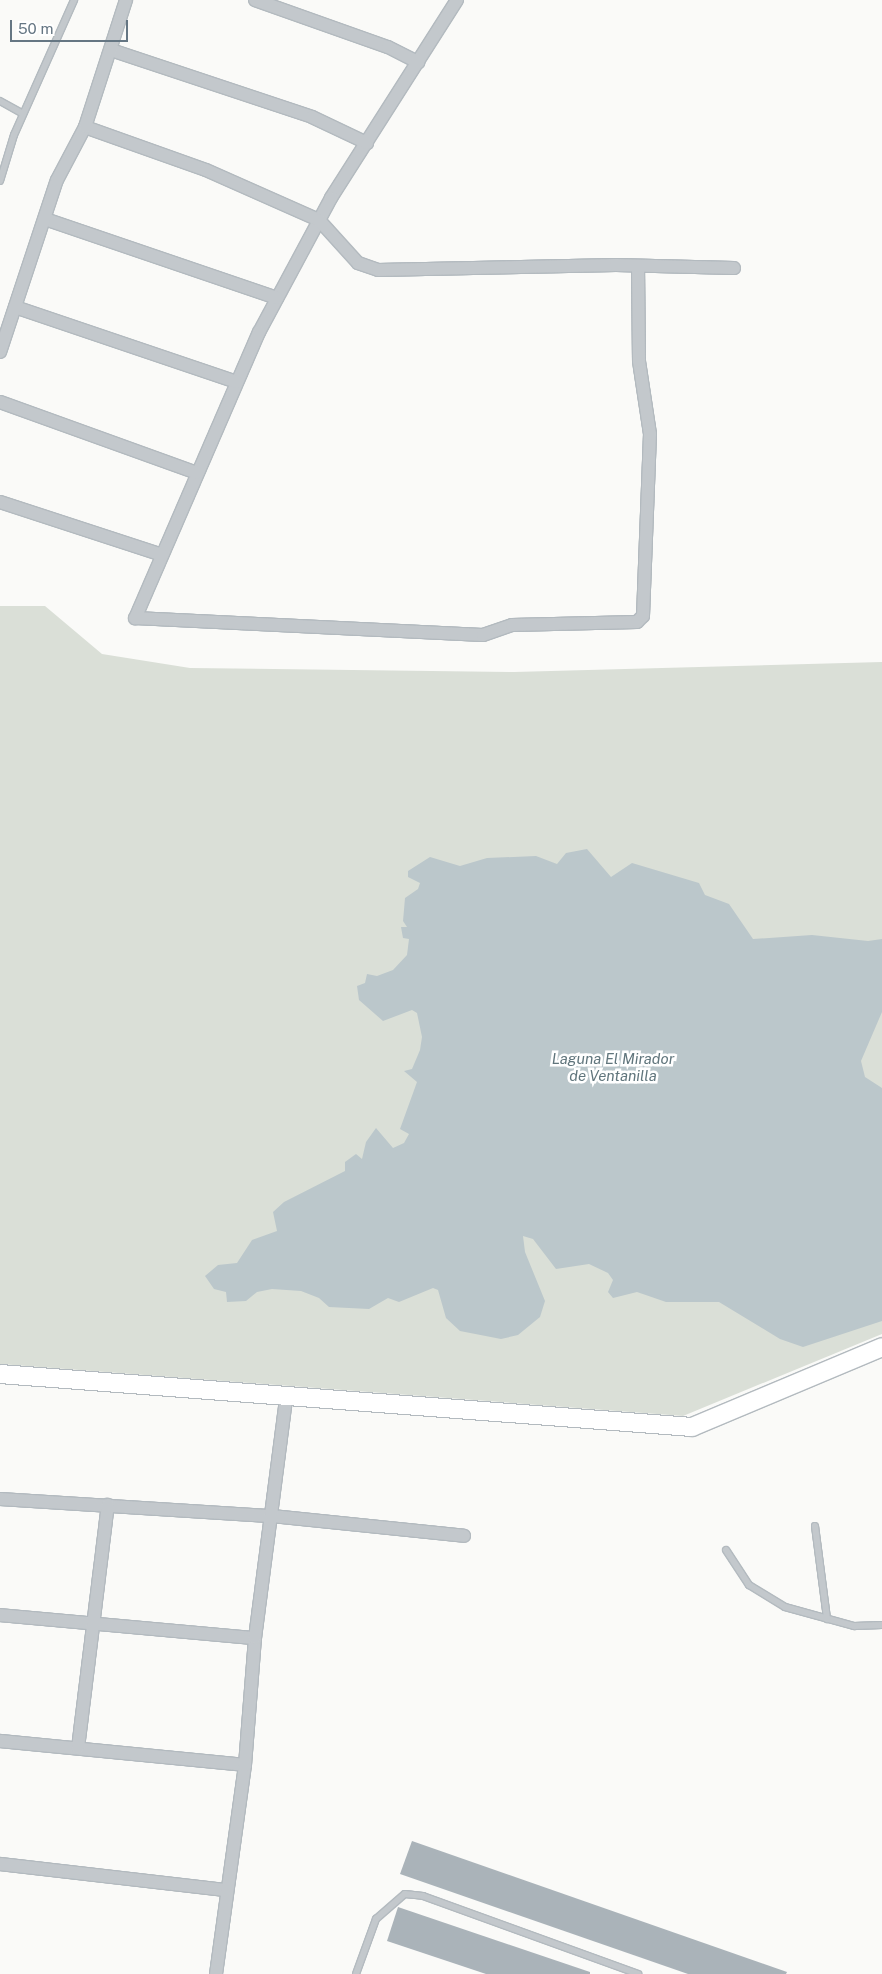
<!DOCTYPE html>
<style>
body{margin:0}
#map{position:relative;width:882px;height:1974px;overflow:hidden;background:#fafaf8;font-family:"Public Sans",sans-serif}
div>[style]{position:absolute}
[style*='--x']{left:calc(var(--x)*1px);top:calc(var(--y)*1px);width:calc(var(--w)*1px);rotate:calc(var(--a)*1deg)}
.green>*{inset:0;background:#dadfd7}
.water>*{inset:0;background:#bbc7cb}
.building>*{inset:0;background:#aab3b9}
.roads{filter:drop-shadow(1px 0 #b3babf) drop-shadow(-1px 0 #b3babf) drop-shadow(0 1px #b3babf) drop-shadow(0 -1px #b3babf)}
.lane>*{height:6px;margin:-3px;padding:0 3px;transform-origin:3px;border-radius:3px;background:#c3c8cc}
.street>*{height:12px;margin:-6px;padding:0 6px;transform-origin:6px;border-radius:6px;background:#c3c8cc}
.secondary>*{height:18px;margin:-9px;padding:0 9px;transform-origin:9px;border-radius:9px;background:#fff}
span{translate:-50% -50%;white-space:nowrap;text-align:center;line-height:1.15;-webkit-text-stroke:5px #fff;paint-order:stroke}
.water-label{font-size:15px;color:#60757c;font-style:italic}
.scale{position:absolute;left:10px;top:20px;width:118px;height:22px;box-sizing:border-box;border:2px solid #657683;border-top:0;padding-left:6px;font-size:15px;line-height:18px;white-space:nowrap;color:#657683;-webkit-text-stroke:4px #fff;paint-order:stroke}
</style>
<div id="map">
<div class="green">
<div style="clip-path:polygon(0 606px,45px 606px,102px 654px,190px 668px,514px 672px,882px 662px,882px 1334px,683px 1416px,0 1364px)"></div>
</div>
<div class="water">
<div style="clip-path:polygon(587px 849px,611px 877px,632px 863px,699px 883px,705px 895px,729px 904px,753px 939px,812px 935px,868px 941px,882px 939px,882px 1012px,861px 1061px,865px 1077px,882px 1088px,882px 1321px,803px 1347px,780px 1339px,719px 1302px,666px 1302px,637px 1292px,613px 1298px,608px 1292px,613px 1280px,608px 1273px,589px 1264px,556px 1269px,533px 1239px,523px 1236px,525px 1252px,545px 1301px,540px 1317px,518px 1335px,501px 1339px,460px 1331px,446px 1318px,438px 1290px,433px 1288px,399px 1302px,388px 1298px,369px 1309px,329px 1307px,319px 1298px,301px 1291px,272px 1289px,257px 1292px,246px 1301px,227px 1302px,226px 1292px,214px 1289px,205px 1276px,218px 1265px,237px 1263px,252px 1240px,277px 1231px,273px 1212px,284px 1202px,345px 1171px,345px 1162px,356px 1154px,362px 1159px,366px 1142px,376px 1128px,393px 1148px,404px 1143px,409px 1134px,400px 1129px,417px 1082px,404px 1071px,412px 1069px,420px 1050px,422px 1037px,417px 1013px,412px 1010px,383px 1021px,359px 1000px,357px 986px,365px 983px,367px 974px,377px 976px,393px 970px,407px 955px,409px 939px,403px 938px,401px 927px,407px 927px,403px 921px,405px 898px,418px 889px,420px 883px,408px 877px,408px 871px,430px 857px,460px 866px,487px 858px,536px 856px,557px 864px,566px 853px)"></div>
</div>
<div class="building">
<div style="clip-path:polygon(412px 1841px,787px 1972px,786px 1974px,688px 1974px,400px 1874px)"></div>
<div style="clip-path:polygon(398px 1907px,590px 1972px,590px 1974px,486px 1974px,387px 1941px)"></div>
</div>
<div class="roads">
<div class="lane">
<div style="--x:0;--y:101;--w:26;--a:29"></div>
<div style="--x:0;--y:181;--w:48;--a:-73.1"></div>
<div style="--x:14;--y:135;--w:148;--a:-66"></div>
<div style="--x:815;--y:1526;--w:94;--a:82.6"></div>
<div style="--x:726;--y:1550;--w:42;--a:56.7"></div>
<div style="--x:749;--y:1585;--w:42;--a:31.4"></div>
<div style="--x:785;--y:1607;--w:72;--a:15.4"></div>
<div style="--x:854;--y:1626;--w:28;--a:-2"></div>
<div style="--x:356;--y:1974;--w:59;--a:-70"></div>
<div style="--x:376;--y:1919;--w:38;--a:-41"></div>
<div style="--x:405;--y:1894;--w:18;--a:6"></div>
<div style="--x:423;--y:1896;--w:229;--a:19.9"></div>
</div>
<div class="street">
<div style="--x:255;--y:0;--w:141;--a:19.5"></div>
<div style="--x:388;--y:47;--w:34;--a:27"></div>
<div style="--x:457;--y:0;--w:235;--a:122.5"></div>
<div style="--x:331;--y:198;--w:152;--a:118.2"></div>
<div style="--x:259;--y:332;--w:312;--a:113.4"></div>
<div style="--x:135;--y:618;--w:348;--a:2.8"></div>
<div style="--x:483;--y:635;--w:31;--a:-19"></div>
<div style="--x:512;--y:625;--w:125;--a:-1.4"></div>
<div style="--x:637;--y:622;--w:8;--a:-45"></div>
<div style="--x:643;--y:616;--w:182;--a:-87.8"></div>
<div style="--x:650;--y:434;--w:74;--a:-98.6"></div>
<div style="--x:639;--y:361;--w:95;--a:-90.6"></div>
<div style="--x:111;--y:50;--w:212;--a:18.4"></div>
<div style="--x:312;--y:117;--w:61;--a:25.3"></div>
<div style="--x:85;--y:127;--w:128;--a:19.6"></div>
<div style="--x:206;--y:170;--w:124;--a:23.9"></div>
<div style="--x:319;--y:220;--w:58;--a:47.8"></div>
<div style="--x:358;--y:263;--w:21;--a:19"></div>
<div style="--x:378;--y:270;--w:238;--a:-1.2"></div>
<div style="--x:616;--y:265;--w:118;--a:1.5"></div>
<div style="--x:45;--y:219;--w:245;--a:18.8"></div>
<div style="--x:15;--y:307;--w:234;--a:18.7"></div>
<div style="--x:0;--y:352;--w:181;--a:-71.7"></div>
<div style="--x:57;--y:180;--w:60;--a:-62.2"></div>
<div style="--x:85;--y:127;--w:133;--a:-72.1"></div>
<div style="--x:0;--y:402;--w:209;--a:19.8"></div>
<div style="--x:0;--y:502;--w:170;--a:18.1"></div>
<div style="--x:0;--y:1499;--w:273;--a:3.6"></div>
<div style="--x:272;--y:1516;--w:193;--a:5.9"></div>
<div style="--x:0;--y:1615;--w:256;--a:5.2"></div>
<div style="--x:0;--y:1741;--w:246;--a:5.6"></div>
<div style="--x:78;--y:1748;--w:245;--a:-83"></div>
<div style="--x:0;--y:1864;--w:227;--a:6.6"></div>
<div style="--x:216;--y:1974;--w:211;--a:-82.1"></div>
<div style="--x:245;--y:1765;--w:127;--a:-85.5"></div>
<div style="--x:255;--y:1638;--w:241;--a:-82.6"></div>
</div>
<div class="secondary">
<div style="--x:0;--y:1374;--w:694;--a:4.38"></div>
<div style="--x:692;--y:1427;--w:206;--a:-22.8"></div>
</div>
</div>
<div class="water-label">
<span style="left:613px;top:1067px">Laguna El Mirador<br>de Ventanilla</span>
</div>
<div class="scale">50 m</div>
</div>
